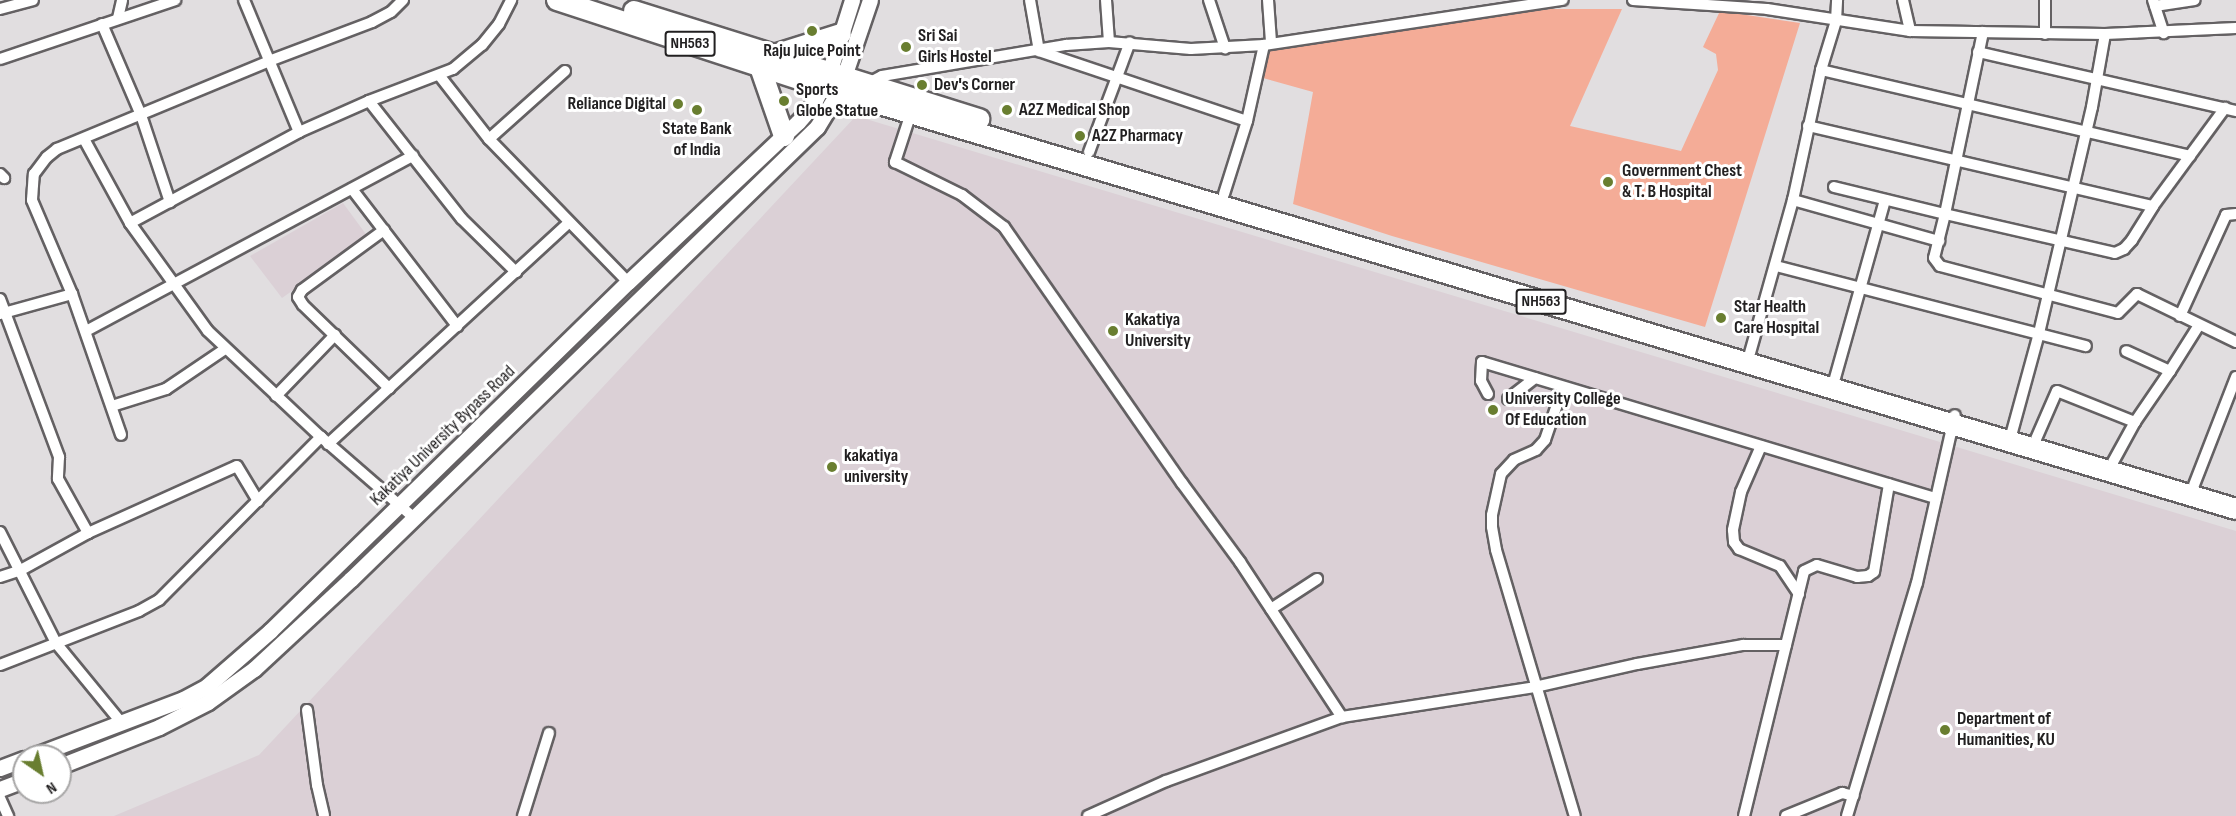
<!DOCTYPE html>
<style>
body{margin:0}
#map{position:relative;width:2236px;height:816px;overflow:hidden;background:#e1dee0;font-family:"Sofia Sans Condensed",sans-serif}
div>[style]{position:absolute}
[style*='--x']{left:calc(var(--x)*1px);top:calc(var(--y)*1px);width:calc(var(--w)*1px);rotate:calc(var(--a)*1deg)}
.built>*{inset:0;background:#dbd0d6}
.green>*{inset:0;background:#f4ac97}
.roads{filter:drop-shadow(2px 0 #646163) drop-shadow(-2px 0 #646163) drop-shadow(0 2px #646163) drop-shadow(0 -2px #646163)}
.street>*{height:10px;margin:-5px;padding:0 5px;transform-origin:5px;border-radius:5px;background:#fff}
.secondary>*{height:15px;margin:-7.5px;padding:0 7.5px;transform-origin:7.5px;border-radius:7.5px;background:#fff}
.highway>*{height:20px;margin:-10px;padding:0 10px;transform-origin:10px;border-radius:10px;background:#fff}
.dots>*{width:16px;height:16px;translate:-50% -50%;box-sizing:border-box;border:3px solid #fff;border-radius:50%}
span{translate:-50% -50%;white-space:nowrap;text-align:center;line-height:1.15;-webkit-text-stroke:6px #fff;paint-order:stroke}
.shield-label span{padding:2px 4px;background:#fff;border:2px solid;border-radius:4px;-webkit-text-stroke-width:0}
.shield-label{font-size:16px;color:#222021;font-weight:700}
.poi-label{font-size:18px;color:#222021;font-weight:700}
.left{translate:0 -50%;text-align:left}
.right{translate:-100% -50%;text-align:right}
.street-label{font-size:18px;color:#222021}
.north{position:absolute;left:12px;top:744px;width:60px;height:60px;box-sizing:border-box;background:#fff;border:2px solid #a7a6a6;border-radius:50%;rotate:146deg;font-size:16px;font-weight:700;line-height:24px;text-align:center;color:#222021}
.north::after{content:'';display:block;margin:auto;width:21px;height:27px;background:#697e30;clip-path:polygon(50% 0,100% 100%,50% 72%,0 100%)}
</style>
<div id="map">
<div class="built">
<div style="clip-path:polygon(856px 116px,2236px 531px,2236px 816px,114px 816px,259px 755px)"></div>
<div style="clip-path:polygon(343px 203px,368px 237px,282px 298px,250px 256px)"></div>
</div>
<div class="green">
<div style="clip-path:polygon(1550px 9px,1622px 9px,1570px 126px,1681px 151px,1718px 70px,1716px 54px,1703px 47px,1720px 11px,1800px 23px,1705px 327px,1392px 236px,1293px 204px,1313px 92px,1263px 78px,1268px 48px)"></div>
</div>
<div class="roads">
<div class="street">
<div style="--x:244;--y:0;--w:143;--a:67.4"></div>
<div style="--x:1030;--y:0;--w:52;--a:80"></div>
<div style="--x:1039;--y:51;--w:219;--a:18.6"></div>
<div style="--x:1106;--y:0;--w:42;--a:85.9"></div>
<div style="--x:1209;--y:0;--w:51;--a:71.6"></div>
<div style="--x:1268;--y:0;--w:42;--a:85.9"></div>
<div style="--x:1633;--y:0;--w:134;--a:3.8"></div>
<div style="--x:1767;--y:9;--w:145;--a:8.7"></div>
<div style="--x:1910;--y:31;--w:195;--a:0.9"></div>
<div style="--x:2105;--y:34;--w:131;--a:-2.6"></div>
<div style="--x:1903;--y:0;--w:32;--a:77"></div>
<div style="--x:2153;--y:0;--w:35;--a:72"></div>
<div style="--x:2155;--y:6;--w:40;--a:-8.5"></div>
<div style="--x:0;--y:9;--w:34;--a:-15"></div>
<div style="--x:118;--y:18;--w:18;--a:-77"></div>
<div style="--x:102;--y:24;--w:99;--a:66.8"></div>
<div style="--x:141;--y:115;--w:92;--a:71.6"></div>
<div style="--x:1983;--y:32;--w:186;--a:101.8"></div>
<div style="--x:1945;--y:214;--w:174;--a:12.9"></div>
<div style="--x:2115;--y:253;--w:10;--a:-24"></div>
<div style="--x:2124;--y:249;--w:12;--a:-48"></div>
<div style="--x:2132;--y:240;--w:40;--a:-58"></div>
<div style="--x:2153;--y:206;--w:122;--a:-53.7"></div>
<div style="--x:2045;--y:34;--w:34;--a:-90"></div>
<div style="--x:1978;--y:52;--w:265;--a:12.9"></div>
<div style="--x:0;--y:59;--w:185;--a:-18.6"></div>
<div style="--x:1821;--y:70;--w:379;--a:13.1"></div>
<div style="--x:439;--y:75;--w:81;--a:52"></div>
<div style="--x:489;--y:139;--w:199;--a:45.8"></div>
<div style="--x:867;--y:84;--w:17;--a:-28"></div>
<div style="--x:882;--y:76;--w:187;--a:-9.6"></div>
<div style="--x:1066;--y:45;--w:43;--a:-4"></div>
<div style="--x:1109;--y:42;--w:82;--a:4.9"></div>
<div style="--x:1191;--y:49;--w:73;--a:-3.1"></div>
<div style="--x:1264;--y:45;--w:302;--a:-8.6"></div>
<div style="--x:369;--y:101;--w:150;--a:51.8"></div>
<div style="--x:462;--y:219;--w:76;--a:44.5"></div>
<div style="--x:911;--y:113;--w:52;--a:108.1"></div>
<div style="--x:895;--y:162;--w:75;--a:26.2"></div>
<div style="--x:962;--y:195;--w:53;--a:37.3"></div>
<div style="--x:1004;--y:227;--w:312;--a:55.2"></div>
<div style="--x:1182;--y:483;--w:98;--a:53.7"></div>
<div style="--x:1240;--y:562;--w:186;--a:56.7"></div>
<div style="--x:1808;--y:126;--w:354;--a:13.1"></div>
<div style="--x:84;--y:139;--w:96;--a:61.3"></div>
<div style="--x:130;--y:223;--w:133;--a:54.2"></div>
<div style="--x:208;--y:331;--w:155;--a:43.2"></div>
<div style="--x:321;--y:437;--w:122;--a:41"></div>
<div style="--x:489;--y:139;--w:102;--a:-41.8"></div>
<div style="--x:1089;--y:152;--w:117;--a:-69.6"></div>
<div style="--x:0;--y:174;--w:6;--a:45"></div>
<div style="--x:1834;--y:187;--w:114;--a:13.7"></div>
<div style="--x:1945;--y:214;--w:45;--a:104"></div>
<div style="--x:1934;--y:258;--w:10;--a:53"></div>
<div style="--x:1940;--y:266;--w:184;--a:14.8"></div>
<div style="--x:2118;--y:313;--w:27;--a:-45"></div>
<div style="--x:2137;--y:294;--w:110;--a:25.9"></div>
<div style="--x:352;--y:189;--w:173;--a:52.5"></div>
<div style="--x:1224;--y:194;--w:77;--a:-72.5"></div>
<div style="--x:1247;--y:121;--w:78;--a:-77.4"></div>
<div style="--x:1793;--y:200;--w:152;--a:15.7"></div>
<div style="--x:130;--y:223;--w:192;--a:-28.3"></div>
<div style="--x:299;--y:132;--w:77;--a:-23.9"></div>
<div style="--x:369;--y:101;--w:90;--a:-20.9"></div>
<div style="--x:453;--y:69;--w:38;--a:-40"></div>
<div style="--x:482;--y:45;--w:27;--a:-51"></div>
<div style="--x:499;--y:24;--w:27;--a:-63"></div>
<div style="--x:384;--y:230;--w:102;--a:143.8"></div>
<div style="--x:302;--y:290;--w:8;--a:120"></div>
<div style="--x:298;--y:297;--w:9;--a:58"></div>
<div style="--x:303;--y:305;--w:120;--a:44"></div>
<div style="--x:1776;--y:266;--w:320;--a:14.5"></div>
<div style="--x:72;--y:294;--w:102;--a:-113.1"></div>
<div style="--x:32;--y:200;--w:26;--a:-86"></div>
<div style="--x:34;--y:174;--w:21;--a:-53"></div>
<div style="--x:47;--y:157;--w:13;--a:-39"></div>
<div style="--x:57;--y:149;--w:230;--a:-22.5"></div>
<div style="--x:269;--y:61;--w:110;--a:-20.7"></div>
<div style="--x:372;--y:22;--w:21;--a:-28"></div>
<div style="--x:391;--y:12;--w:17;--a:-45"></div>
<div style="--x:0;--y:299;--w:169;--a:69.5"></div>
<div style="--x:59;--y:457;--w:22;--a:93"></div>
<div style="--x:58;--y:479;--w:62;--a:60.9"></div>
<div style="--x:0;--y:314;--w:75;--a:-15.5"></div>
<div style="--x:72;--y:294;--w:149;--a:70.8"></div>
<div style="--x:2180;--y:316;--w:111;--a:-65.5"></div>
<div style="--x:2226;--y:215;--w:10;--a:-6"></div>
<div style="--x:86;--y:331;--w:371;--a:-28.2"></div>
<div style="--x:1750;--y:353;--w:159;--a:-74.3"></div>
<div style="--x:1793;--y:200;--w:133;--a:-77.8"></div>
<div style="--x:1821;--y:70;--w:51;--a:-73"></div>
<div style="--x:1836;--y:21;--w:21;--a:-87"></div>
<div style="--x:2170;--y:371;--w:54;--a:-57.8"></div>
<div style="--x:1835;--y:378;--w:185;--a:-74.3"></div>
<div style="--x:1563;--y:387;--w:56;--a:108.8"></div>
<div style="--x:1545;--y:440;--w:13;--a:132"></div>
<div style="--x:1536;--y:450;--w:24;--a:156"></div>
<div style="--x:1514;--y:460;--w:19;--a:133"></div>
<div style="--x:1501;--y:474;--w:42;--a:102.4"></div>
<div style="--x:1492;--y:515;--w:12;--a:90"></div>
<div style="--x:1492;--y:527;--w:23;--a:80"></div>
<div style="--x:1496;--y:550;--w:277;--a:73.5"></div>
<div style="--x:1488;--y:394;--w:15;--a:-118"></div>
<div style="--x:1481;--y:381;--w:19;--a:-87"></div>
<div style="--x:1482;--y:362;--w:474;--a:16.7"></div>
<div style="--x:276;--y:396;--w:85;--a:-46"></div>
<div style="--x:1508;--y:399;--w:34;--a:-38"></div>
<div style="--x:112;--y:406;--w:57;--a:-17.5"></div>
<div style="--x:166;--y:389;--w:71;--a:-34.1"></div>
<div style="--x:2012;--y:432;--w:103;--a:-74.7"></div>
<div style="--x:2039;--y:333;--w:232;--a:-76.8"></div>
<div style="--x:2092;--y:107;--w:74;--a:-79.9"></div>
<div style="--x:2036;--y:439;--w:52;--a:-66.4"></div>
<div style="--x:2057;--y:391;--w:84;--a:21.7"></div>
<div style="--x:328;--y:444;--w:326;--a:-42.6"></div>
<div style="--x:1761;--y:446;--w:50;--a:113.5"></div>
<div style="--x:1741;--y:492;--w:39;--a:102"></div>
<div style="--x:1733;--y:530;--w:12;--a:85"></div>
<div style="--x:1734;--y:542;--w:9;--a:54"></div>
<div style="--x:1739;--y:549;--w:44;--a:22.5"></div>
<div style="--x:1780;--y:566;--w:34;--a:56"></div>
<div style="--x:2113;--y:462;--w:46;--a:-61.2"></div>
<div style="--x:2135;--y:422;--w:62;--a:-55.5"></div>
<div style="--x:2170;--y:371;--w:48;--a:-155.6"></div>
<div style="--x:2194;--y:485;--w:116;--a:-68.7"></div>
<div style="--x:0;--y:532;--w:124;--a:63.2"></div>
<div style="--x:56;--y:643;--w:102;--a:50.6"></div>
<div style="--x:0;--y:577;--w:20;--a:-18"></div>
<div style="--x:19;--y:571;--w:79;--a:-28.8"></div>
<div style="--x:88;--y:533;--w:163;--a:-24.2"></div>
<div style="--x:237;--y:466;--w:41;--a:59"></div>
<div style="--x:1271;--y:609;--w:55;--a:-33.1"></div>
<div style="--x:0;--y:665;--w:149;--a:-21.2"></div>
<div style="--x:139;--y:611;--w:23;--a:-29"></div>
<div style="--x:159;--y:600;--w:230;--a:-45.2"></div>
<div style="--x:307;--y:710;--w:76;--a:82.4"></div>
<div style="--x:317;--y:785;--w:31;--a:77"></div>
<div style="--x:0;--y:798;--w:20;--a:66"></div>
<div style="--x:523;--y:816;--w:87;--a:-72.6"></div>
<div style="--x:1088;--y:816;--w:85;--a:-24.2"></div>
<div style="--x:1166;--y:781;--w:187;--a:-20"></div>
<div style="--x:1342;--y:717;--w:195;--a:-8.8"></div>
<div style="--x:1535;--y:687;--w:105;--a:-12.7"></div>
<div style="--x:1637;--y:664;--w:108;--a:-10.2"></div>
<div style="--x:1743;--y:645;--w:43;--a:0"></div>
<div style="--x:1744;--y:816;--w:252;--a:-76.2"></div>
<div style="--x:1804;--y:571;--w:14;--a:-25"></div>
<div style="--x:1817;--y:565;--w:42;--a:16.7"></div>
<div style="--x:1857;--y:577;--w:11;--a:-5"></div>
<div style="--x:1868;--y:576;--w:7;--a:-34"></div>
<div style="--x:1874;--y:572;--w:89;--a:-80.3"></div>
<div style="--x:1786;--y:816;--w:61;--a:-22.3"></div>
<div style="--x:1842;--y:793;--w:12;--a:14"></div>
<div style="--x:1847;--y:816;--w:243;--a:-73.3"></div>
<div style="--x:1917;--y:583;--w:172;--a:-77.3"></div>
</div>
<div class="secondary">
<div style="--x:33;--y:756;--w:160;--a:-20.8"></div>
<div style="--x:183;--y:699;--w:27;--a:-28"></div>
<div style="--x:207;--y:686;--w:84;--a:-41.1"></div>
<div style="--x:270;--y:631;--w:500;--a:-44.3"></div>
<div style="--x:628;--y:282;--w:233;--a:-43.3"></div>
<div style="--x:798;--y:122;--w:21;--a:-49"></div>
<div style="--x:812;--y:106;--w:37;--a:-63"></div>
<div style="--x:829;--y:73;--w:77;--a:-72.5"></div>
<div style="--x:60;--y:766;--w:106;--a:-21.5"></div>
<div style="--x:159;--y:727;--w:55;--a:-27"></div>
<div style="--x:208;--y:702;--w:57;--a:-35.7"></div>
<div style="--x:254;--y:669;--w:132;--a:-42.9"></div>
<div style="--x:351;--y:579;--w:649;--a:-44.13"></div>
<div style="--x:817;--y:127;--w:42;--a:-58.6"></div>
<div style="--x:839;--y:91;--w:96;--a:-71.2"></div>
<div style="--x:0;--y:768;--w:26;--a:-21"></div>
<div style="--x:0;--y:789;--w:26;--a:-21"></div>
</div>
<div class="highway">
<div style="--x:557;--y:0;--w:280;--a:18.1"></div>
<div style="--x:823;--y:87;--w:1475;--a:16.63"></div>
<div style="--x:634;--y:11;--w:362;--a:17.4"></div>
<div style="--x:774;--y:55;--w:70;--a:-17.4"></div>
<div style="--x:760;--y:67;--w:73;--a:70.8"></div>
</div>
</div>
<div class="dots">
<div style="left:812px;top:31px;background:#697e30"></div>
<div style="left:906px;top:47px;background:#697e30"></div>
<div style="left:922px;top:85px;background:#697e30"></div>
<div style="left:784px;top:101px;background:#697e30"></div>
<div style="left:678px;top:104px;background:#697e30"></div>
<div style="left:697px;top:110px;background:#697e30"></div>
<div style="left:1007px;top:110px;background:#697e30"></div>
<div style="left:1080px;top:136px;background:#697e30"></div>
<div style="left:1608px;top:182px;background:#697e30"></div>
<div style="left:1721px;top:318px;background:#697e30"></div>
<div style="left:1113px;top:331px;background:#697e30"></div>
<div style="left:1493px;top:410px;background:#697e30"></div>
<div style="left:832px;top:467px;background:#697e30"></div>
<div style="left:1945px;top:730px;background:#697e30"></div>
</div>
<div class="shield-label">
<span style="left:690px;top:44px">NH563</span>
<span style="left:1541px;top:302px">NH563</span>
</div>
<div class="poi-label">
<span class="left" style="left:918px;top:47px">Sri Sai<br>Girls Hostel</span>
<span style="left:812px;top:51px">Raju Juice Point</span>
<span class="left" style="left:934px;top:85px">Dev's Corner</span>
<span class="left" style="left:796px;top:101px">Sports<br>Globe Statue</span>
<span class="right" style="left:666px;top:104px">Reliance Digital</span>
<span class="left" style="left:1019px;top:110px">A2Z Medical Shop</span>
<span style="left:697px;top:140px">State Bank<br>of India</span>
<span class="left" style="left:1092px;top:136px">A2Z Pharmacy</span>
<span class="left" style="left:1622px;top:182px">Government Chest<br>&amp; T. B Hospital</span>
<span class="left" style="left:1734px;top:318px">Star Health<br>Care Hospital</span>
<span class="left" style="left:1125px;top:331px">Kakatiya<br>University</span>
<span class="left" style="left:1505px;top:410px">University College<br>Of Education</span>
<span class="left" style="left:844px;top:467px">kakatiya<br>university</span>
<span class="left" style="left:1957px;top:730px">Department of<br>Humanities, KU</span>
</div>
<div class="street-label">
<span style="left:443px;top:436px;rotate:-44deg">Kakatiya University Bypass Road</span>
</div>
<div class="north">N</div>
</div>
